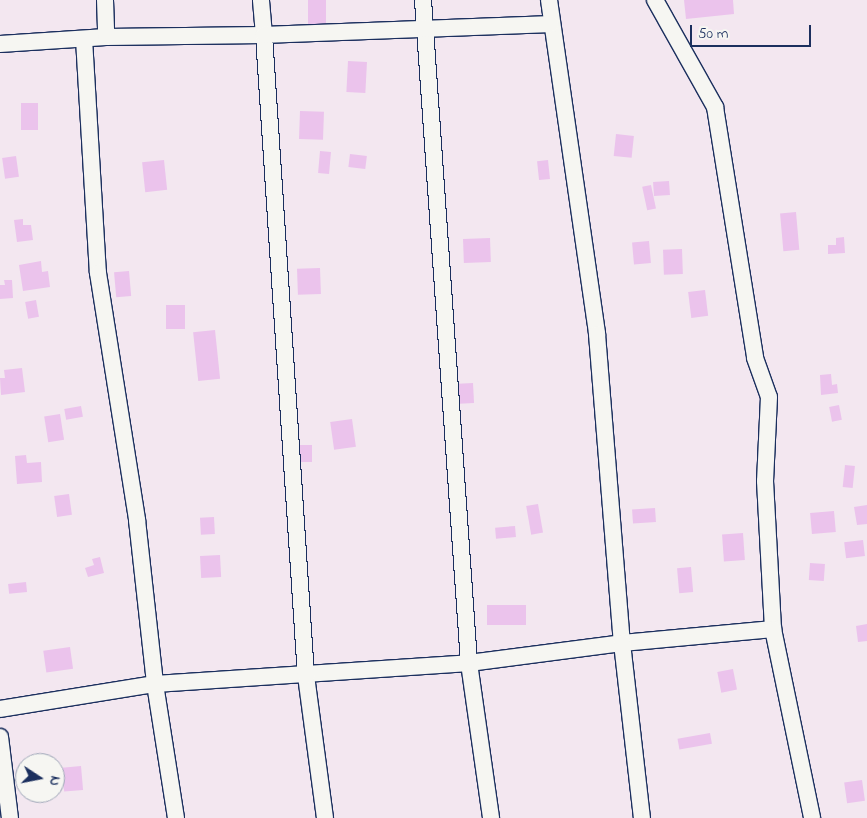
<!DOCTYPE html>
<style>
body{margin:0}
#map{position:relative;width:867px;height:818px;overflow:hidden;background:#f3e7f0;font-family:"Indie Flower",sans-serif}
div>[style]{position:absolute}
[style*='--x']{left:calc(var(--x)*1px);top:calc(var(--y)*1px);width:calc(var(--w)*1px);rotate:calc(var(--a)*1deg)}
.building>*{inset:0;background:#ebc3ec;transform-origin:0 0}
.roads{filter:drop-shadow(1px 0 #1b2f5e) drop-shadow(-1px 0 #1b2f5e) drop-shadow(0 1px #1b2f5e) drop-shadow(0 -1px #1b2f5e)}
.minor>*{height:16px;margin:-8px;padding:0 8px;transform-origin:8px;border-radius:8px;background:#f6f6f2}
span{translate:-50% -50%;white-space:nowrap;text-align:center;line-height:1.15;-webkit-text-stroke:4px #f6f6f2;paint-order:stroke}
.north{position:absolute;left:15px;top:753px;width:50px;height:50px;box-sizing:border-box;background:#f6f6f2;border:1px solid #9ea6b7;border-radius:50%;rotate:101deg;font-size:14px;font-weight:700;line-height:20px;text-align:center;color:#1b2f5e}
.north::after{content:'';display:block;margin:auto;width:18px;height:22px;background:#1b2f5e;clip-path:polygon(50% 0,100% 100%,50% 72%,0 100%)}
.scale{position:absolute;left:690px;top:25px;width:121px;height:22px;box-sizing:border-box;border:2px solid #1b2f5e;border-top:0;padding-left:6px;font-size:15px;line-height:18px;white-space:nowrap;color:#1b2f5e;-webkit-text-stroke:4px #f6f6f2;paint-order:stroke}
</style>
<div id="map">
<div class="building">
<div style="left:308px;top:0;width:18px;height:25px"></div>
<div style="clip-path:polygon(684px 0,733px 0,734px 14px,686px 19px)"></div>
<div style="left:348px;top:61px;width:19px;height:31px;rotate:3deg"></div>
<div style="left:21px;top:103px;width:17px;height:27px"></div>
<div style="left:300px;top:111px;width:24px;height:28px;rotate:2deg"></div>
<div style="left:616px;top:134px;width:18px;height:22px;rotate:6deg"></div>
<div style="left:320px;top:151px;width:11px;height:22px;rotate:5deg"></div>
<div style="left:350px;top:154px;width:17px;height:13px;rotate:7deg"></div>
<div style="left:16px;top:156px;width:21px;height:14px;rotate:82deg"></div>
<div style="left:164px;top:160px;width:30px;height:22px;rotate:84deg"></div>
<div style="left:548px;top:160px;width:19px;height:11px;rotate:84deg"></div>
<div style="left:669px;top:181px;width:14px;height:16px;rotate:86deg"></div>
<div style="left:651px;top:185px;width:24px;height:9px;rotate:78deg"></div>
<div style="left:796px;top:212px;width:38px;height:16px;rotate:85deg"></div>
<div style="clip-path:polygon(23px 219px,23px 225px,31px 225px,33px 240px,17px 242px,14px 220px)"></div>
<div style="clip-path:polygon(844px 237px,845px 253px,828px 254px,828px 245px,836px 245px,836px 238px)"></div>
<div style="left:490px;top:238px;width:24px;height:27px;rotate:88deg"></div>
<div style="left:649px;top:241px;width:22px;height:17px;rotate:85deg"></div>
<div style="left:682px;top:249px;width:25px;height:19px;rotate:88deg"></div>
<div style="clip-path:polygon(41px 261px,42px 272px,48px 271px,50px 287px,23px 291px,19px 265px)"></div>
<div style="left:320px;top:268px;width:26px;height:23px;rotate:88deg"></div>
<div style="left:129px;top:271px;width:25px;height:15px;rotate:85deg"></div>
<div style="clip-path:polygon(4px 280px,12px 280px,13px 298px,0 299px,0 285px,5px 285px)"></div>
<div style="left:705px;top:290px;width:26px;height:17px;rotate:83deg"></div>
<div style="left:36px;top:300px;width:17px;height:11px;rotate:80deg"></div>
<div style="left:166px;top:305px;width:19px;height:24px"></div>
<div style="left:215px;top:330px;width:49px;height:22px;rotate:84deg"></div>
<div style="clip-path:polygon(22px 368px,25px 392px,1px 395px,0 378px,5px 378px,4px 370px)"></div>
<div style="clip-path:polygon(831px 374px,832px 385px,837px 384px,838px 393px,821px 395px,820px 375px)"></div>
<div style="left:473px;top:383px;width:20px;height:15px;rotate:87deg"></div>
<div style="left:839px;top:405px;width:15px;height:10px;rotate:79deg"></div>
<div style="left:81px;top:406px;width:11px;height:17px;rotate:80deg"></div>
<div style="left:60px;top:414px;width:26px;height:16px;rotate:81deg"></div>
<div style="left:352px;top:419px;width:28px;height:22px;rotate:82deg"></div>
<div style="left:299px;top:445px;width:13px;height:17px"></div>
<div style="clip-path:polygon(26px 455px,27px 463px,41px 462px,42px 482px,17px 484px,15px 456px)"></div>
<div style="left:845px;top:465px;width:10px;height:22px;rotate:6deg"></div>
<div style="left:69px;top:494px;width:21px;height:15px;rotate:82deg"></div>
<div style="left:538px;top:504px;width:29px;height:12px;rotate:80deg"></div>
<div style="clip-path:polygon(867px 505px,867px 524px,857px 525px,854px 507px)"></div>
<div style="left:655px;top:508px;width:14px;height:23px;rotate:86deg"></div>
<div style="left:834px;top:511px;width:21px;height:24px;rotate:85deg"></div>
<div style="left:214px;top:517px;width:17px;height:14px;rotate:87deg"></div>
<div style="left:515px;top:526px;width:11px;height:20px;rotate:85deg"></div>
<div style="left:743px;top:533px;width:27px;height:21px;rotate:86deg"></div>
<div style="left:863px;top:540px;width:16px;height:19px;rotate:83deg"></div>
<div style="left:220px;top:555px;width:22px;height:20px;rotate:87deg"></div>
<div style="clip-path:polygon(100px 557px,104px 573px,88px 577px,85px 568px,94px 565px,92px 559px)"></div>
<div style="left:810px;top:563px;width:15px;height:17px;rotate:4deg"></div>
<div style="left:691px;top:567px;width:25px;height:14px;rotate:85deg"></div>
<div style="left:26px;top:582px;width:10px;height:18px;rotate:84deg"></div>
<div style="left:487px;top:605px;width:39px;height:20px"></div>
<div style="clip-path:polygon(867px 624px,867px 641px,858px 642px,856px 626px)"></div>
<div style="left:70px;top:647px;width:22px;height:27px;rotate:82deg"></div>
<div style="left:733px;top:669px;width:21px;height:16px;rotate:79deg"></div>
<div style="left:710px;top:733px;width:11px;height:33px;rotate:80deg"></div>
<div style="left:81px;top:766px;width:24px;height:19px;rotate:85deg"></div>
<div style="left:862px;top:780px;width:21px;height:18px;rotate:82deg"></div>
</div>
<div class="roads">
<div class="minor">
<div style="--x:105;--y:0;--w:37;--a:88"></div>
<div style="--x:423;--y:0;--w:665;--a:86.03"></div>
<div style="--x:469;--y:663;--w:157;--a:81.9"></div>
<div style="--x:549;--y:0;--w:337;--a:81.8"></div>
<div style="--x:597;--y:334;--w:310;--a:85.4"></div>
<div style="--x:622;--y:643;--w:152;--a:-5.3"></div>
<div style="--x:655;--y:0;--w:123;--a:60.7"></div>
<div style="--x:715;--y:107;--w:254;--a:80.9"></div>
<div style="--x:755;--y:358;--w:41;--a:70.3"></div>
<div style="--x:769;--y:397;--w:84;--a:92.7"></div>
<div style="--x:765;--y:481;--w:148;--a:86.9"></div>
<div style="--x:773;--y:629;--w:193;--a:78.3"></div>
<div style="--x:84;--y:39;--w:234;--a:86.6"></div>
<div style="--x:98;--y:273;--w:250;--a:81"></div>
<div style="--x:137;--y:520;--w:165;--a:83.7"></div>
<div style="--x:155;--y:684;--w:136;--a:81.1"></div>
<div style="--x:0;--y:44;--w:106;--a:-3.8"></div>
<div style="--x:106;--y:37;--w:158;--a:-0.7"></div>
<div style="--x:264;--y:35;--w:35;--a:-95"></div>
<div style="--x:0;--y:709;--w:157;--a:-9.2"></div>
<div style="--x:155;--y:684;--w:315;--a:-3.8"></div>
<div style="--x:469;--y:663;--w:154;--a:-7.4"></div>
<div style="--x:622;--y:643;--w:176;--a:83.5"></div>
<div style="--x:0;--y:737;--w:82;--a:83"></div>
<div style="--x:325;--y:818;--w:143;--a:-97.6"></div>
<div style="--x:306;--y:676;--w:642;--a:-93.75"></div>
<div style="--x:264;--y:35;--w:287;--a:-2.2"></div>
</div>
</div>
<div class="north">N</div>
<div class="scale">50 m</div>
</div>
